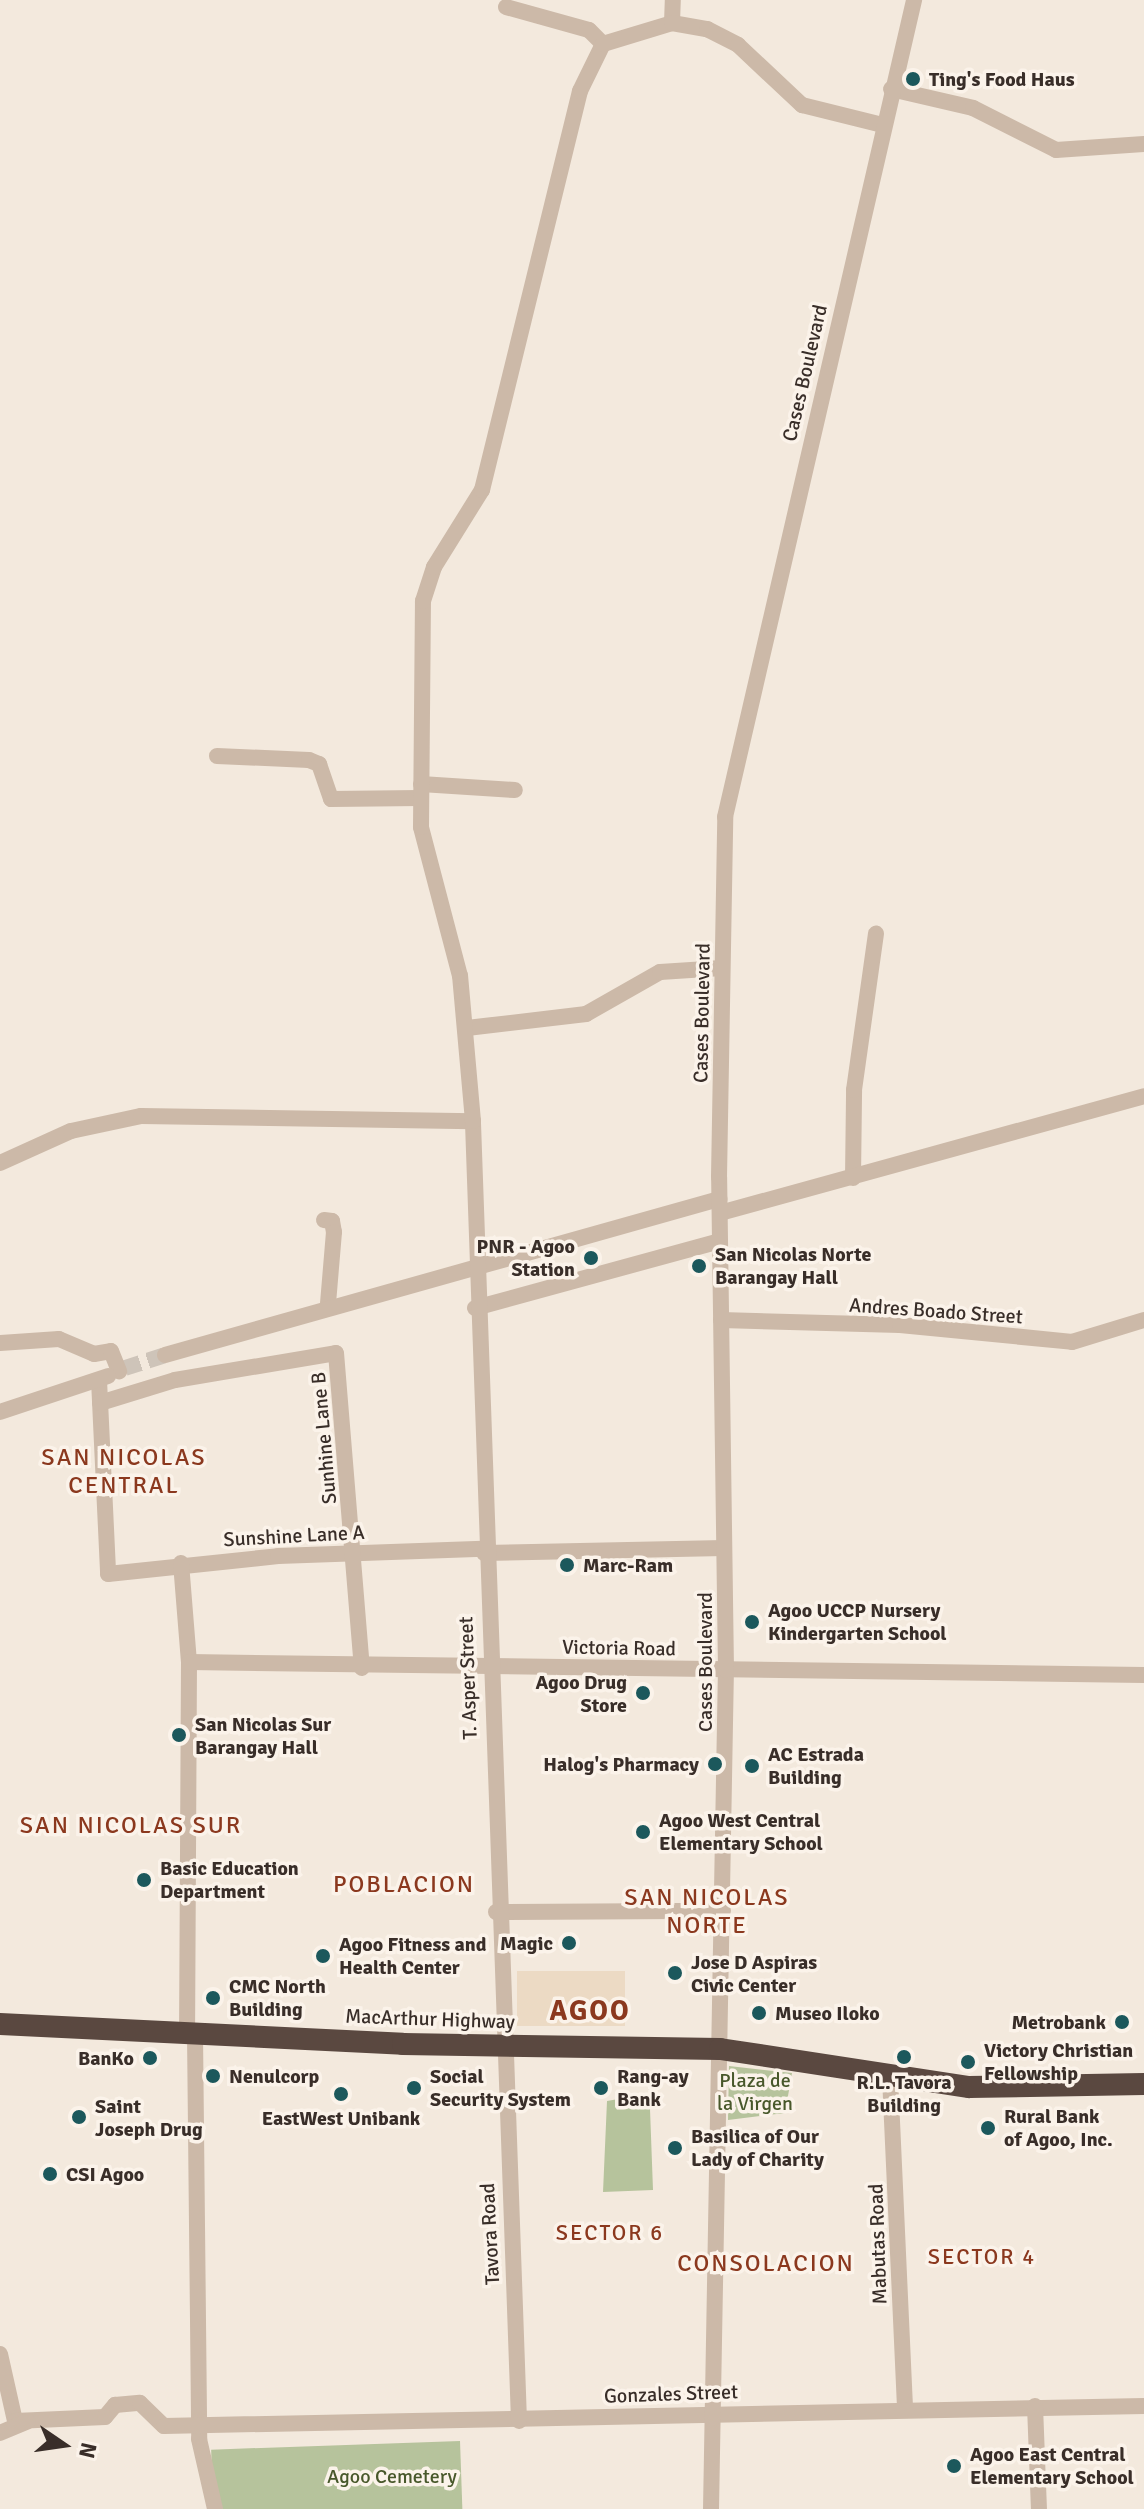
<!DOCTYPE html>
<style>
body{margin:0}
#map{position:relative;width:1144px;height:2509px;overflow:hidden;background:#f3e9dd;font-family:Signika,sans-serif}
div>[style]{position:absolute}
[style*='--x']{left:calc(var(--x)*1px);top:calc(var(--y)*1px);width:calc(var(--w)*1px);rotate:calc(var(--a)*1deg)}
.green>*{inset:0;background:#b6c39c;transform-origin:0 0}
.plaza>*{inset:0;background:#ecdac4;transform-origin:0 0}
.minor-tunnel>*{height:16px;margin-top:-8px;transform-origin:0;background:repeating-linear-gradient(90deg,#cec4b9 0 16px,transparent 0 24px)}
.minor>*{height:16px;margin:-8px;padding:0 8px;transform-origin:8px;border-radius:8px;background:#ccb9a8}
.highway>*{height:22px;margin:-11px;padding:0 11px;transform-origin:11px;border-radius:11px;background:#5a4840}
.dots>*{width:22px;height:22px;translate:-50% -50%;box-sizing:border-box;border:4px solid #fbf3ea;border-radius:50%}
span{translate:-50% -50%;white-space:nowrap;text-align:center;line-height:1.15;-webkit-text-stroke:7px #fbf3ea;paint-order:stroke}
.poi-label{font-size:20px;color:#392e29;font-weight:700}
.left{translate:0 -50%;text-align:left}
.right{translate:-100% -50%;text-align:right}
.street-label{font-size:20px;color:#392e29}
.park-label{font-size:20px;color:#48582b}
.neighbourhood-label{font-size:22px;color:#8b381e;letter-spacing:2px}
.quarter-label{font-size:24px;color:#8b381e;letter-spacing:2px}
.district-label{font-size:28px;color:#8b381e;font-weight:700;letter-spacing:2px}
.north{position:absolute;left:24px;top:2405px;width:80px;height:80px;-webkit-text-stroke:6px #fbf3ea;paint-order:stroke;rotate:103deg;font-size:22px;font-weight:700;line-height:32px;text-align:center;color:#392e29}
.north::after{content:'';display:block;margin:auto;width:28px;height:36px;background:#392e29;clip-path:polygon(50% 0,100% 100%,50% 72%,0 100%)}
</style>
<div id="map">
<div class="green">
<div style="clip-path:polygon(729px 2066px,792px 2073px,785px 2113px,728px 2120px)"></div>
<div style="clip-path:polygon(641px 2095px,641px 2109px,650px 2109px,653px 2190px,603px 2192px,607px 2101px)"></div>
<div style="left:460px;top:2441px;width:68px;height:249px;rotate:88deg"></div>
</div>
<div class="plaza">
<div style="left:517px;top:1971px;width:108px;height:55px"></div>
</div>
<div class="minor-tunnel">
<div style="--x:125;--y:1368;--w:42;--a:-18"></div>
</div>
<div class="minor">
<div style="--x:506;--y:7;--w:86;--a:15.5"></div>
<div style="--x:589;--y:30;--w:20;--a:45"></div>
<div style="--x:672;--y:23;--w:23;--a:-88"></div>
<div style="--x:891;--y:89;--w:84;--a:13"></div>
<div style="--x:973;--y:108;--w:93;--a:26.8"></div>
<div style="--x:1056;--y:150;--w:88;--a:-3.9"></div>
<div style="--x:217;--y:756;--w:92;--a:2.5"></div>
<div style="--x:309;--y:760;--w:11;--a:22"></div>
<div style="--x:319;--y:764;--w:37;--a:71"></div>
<div style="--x:331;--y:799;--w:89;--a:-0.6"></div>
<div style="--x:421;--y:784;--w:94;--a:3.7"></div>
<div style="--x:467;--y:1028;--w:120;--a:-6.7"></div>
<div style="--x:586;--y:1014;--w:85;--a:-29.6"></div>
<div style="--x:660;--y:972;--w:62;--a:-3.7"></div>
<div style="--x:0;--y:1163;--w:78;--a:-24.3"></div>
<div style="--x:71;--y:1131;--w:72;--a:-12.1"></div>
<div style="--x:141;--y:1116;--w:332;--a:0.9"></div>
<div style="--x:853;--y:1178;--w:88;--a:-89.3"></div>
<div style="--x:854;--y:1090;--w:158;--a:-82"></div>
<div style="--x:720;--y:1213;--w:440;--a:-15.4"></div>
<div style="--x:324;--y:1220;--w:8;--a:7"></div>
<div style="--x:332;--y:1221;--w:11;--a:80"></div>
<div style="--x:334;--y:1232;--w:71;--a:94.8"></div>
<div style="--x:475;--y:1308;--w:254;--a:-15.3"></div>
<div style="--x:721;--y:1320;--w:179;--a:1.6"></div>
<div style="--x:900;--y:1325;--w:173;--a:5.6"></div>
<div style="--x:1072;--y:1342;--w:75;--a:-17"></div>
<div style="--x:0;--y:1343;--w:59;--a:-3.9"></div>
<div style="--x:59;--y:1339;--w:38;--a:23"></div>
<div style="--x:94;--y:1354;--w:17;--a:-10"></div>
<div style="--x:111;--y:1351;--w:22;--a:68"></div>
<div style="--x:165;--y:1355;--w:576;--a:-15.73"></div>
<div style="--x:99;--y:1380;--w:194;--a:87.3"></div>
<div style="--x:108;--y:1574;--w:171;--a:-6"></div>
<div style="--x:278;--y:1556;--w:205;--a:-2"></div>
<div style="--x:100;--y:1403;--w:78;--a:-17"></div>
<div style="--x:175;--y:1380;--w:163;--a:-9.5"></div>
<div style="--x:336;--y:1353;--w:316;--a:85.3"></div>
<div style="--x:0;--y:1412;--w:114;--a:-18.4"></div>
<div style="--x:484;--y:1553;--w:240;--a:-1.2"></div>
<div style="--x:181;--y:1563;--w:99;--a:85.4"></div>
<div style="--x:189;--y:1662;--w:372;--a:90.3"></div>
<div style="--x:189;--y:1662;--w:955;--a:0.78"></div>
<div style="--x:496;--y:1912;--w:227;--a:-0.3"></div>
<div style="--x:195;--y:2034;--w:405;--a:89.4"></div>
<div style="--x:199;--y:2439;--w:72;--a:77.1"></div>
<div style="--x:890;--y:2077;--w:332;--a:87.4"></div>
<div style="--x:0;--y:2354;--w:69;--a:77.4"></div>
<div style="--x:15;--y:2421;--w:90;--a:-2.5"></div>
<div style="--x:105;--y:2417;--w:16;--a:-50"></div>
<div style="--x:115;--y:2405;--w:25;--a:-5"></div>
<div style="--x:140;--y:2403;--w:33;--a:44"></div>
<div style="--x:164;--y:2426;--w:980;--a:-1.17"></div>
<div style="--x:1035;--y:2406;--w:103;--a:87.8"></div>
<div style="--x:519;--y:2421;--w:1301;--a:-92.03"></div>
<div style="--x:473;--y:1121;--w:146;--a:-95.1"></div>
<div style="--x:460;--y:976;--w:154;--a:-104.7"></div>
<div style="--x:421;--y:827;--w:226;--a:-89.5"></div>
<div style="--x:423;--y:601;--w:36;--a:-72"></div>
<div style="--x:434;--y:567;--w:91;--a:-58.1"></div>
<div style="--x:482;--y:490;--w:411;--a:-76.2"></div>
<div style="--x:580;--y:91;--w:52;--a:-63.9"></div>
<div style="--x:603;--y:44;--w:72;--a:-16.9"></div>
<div style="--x:672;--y:23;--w:36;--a:10"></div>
<div style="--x:707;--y:29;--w:35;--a:27"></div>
<div style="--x:738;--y:45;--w:88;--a:43.2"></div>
<div style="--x:802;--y:105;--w:82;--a:14"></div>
<div style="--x:0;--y:2433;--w:30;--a:-23"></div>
<div style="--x:711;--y:2509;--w:839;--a:-88.98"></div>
<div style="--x:726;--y:1670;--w:493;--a:-90.8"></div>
<div style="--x:719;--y:1177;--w:360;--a:-89"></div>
<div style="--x:725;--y:817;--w:839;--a:-76.97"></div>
</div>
<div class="highway">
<div style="--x:0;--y:2024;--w:403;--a:2.8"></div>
<div style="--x:403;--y:2044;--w:317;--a:0.9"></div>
<div style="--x:720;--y:2049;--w:252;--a:8.7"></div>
<div style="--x:969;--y:2087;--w:175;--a:-1"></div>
</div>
<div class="dots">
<div style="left:913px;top:79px;background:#1c585c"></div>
<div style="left:591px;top:1258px;background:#1c585c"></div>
<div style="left:699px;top:1266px;background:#1c585c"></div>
<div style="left:567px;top:1565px;background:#1c585c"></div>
<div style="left:752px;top:1622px;background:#1c585c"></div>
<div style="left:643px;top:1693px;background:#1c585c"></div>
<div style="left:179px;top:1735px;background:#1c585c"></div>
<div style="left:715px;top:1764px;background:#1c585c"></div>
<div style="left:752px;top:1766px;background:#1c585c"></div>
<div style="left:643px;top:1832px;background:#1c585c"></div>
<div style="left:144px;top:1880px;background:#1c585c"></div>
<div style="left:569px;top:1943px;background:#1c585c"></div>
<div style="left:323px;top:1956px;background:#1c585c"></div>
<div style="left:675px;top:1973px;background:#1c585c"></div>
<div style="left:213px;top:1998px;background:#1c585c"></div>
<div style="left:759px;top:2013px;background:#1c585c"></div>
<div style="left:1122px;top:2022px;background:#1c585c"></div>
<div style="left:904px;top:2057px;background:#1c585c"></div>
<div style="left:150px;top:2058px;background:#1c585c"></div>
<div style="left:968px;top:2062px;background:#1c585c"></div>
<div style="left:213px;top:2076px;background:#1c585c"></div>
<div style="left:414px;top:2088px;background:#1c585c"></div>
<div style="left:601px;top:2088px;background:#1c585c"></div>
<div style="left:341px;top:2094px;background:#1c585c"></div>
<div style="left:79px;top:2117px;background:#1c585c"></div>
<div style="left:988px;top:2128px;background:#1c585c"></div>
<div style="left:675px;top:2148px;background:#1c585c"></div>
<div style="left:50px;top:2174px;background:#1c585c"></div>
<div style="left:954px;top:2466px;background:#1c585c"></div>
</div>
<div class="poi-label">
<span class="left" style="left:929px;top:79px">Ting's Food Haus</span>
<span class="right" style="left:575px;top:1258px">PNR - Agoo<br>Station</span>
<span class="left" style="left:715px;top:1266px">San Nicolas Norte<br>Barangay Hall</span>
<span class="left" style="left:583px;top:1565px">Marc-Ram</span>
<span class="left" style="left:768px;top:1622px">Agoo UCCP Nursery<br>Kindergarten School</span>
<span class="right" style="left:627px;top:1694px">Agoo Drug<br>Store</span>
<span class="left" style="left:195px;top:1736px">San Nicolas Sur<br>Barangay Hall</span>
<span class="left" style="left:768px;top:1766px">AC Estrada<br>Building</span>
<span class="right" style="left:699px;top:1764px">Halog's Pharmacy</span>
<span class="left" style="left:659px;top:1832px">Agoo West Central<br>Elementary School</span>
<span class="left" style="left:160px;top:1880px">Basic Education<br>Department</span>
<span class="right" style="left:553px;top:1943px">Magic</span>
<span class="left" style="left:339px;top:1956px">Agoo Fitness and<br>Health Center</span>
<span class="left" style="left:691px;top:1974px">Jose D Aspiras<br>Civic Center</span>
<span class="left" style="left:229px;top:1998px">CMC North<br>Building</span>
<span class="left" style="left:775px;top:2013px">Museo Iloko</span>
<span class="right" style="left:1106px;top:2022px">Metrobank</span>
<span class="left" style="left:984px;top:2062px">Victory Christian<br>Fellowship</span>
<span class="right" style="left:134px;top:2058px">BanKo</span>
<span class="left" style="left:229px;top:2076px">Nenulcorp</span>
<span class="left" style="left:430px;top:2088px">Social<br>Security System</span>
<span class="left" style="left:617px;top:2088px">Rang-ay<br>Bank</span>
<span style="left:904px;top:2094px">R.L. Tavora<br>Building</span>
<span class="left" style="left:95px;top:2118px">Saint<br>Joseph Drug</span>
<span class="left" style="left:1004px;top:2128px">Rural Bank<br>of Agoo, Inc.</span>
<span style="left:341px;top:2118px">EastWest Unibank</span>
<span class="left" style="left:691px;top:2148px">Basilica of Our<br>Lady of Charity</span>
<span class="left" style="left:66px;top:2174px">CSI Agoo</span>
<span class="left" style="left:970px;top:2466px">Agoo East Central<br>Elementary School</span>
</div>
<div class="street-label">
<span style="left:805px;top:373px;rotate:-77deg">Cases Boulevard</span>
<span style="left:702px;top:1013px;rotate:-89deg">Cases Boulevard</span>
<span style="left:936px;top:1311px;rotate:4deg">Andres Boado Street</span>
<span style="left:324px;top:1438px;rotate:-95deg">Sunhine Lane B</span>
<span style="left:294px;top:1536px;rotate:-3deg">Sunshine Lane A</span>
<span style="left:619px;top:1648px;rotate:1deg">Victoria Road</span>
<span style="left:705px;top:1662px;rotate:-90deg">Cases Boulevard</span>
<span style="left:468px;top:1678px;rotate:-92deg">T. Asper Street</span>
<span style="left:430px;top:2019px;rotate:2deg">MacArthur Highway</span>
<span style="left:490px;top:2234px;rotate:-93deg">Tavora Road</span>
<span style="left:878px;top:2244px;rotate:-92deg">Mabutas Road</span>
<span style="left:671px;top:2394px;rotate:-2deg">Gonzales Street</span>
</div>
<div class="park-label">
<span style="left:755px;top:2092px">Plaza de<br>la Virgen</span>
<span style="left:392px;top:2476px">Agoo Cemetery</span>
</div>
<div class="neighbourhood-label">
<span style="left:610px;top:2233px">SECTOR 6</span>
<span style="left:982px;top:2257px">SECTOR 4</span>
</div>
<div class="quarter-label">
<span style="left:124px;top:1472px">SAN NICOLAS<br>CENTRAL</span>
<span style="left:131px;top:1826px">SAN NICOLAS SUR</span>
<span style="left:404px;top:1885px">POBLACION</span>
<span style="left:707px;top:1912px">SAN NICOLAS<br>NORTE</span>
<span style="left:766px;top:2264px">CONSOLACION</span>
</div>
<div class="district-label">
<span style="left:590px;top:2011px">AGOO</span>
</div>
<div class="north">N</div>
</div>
